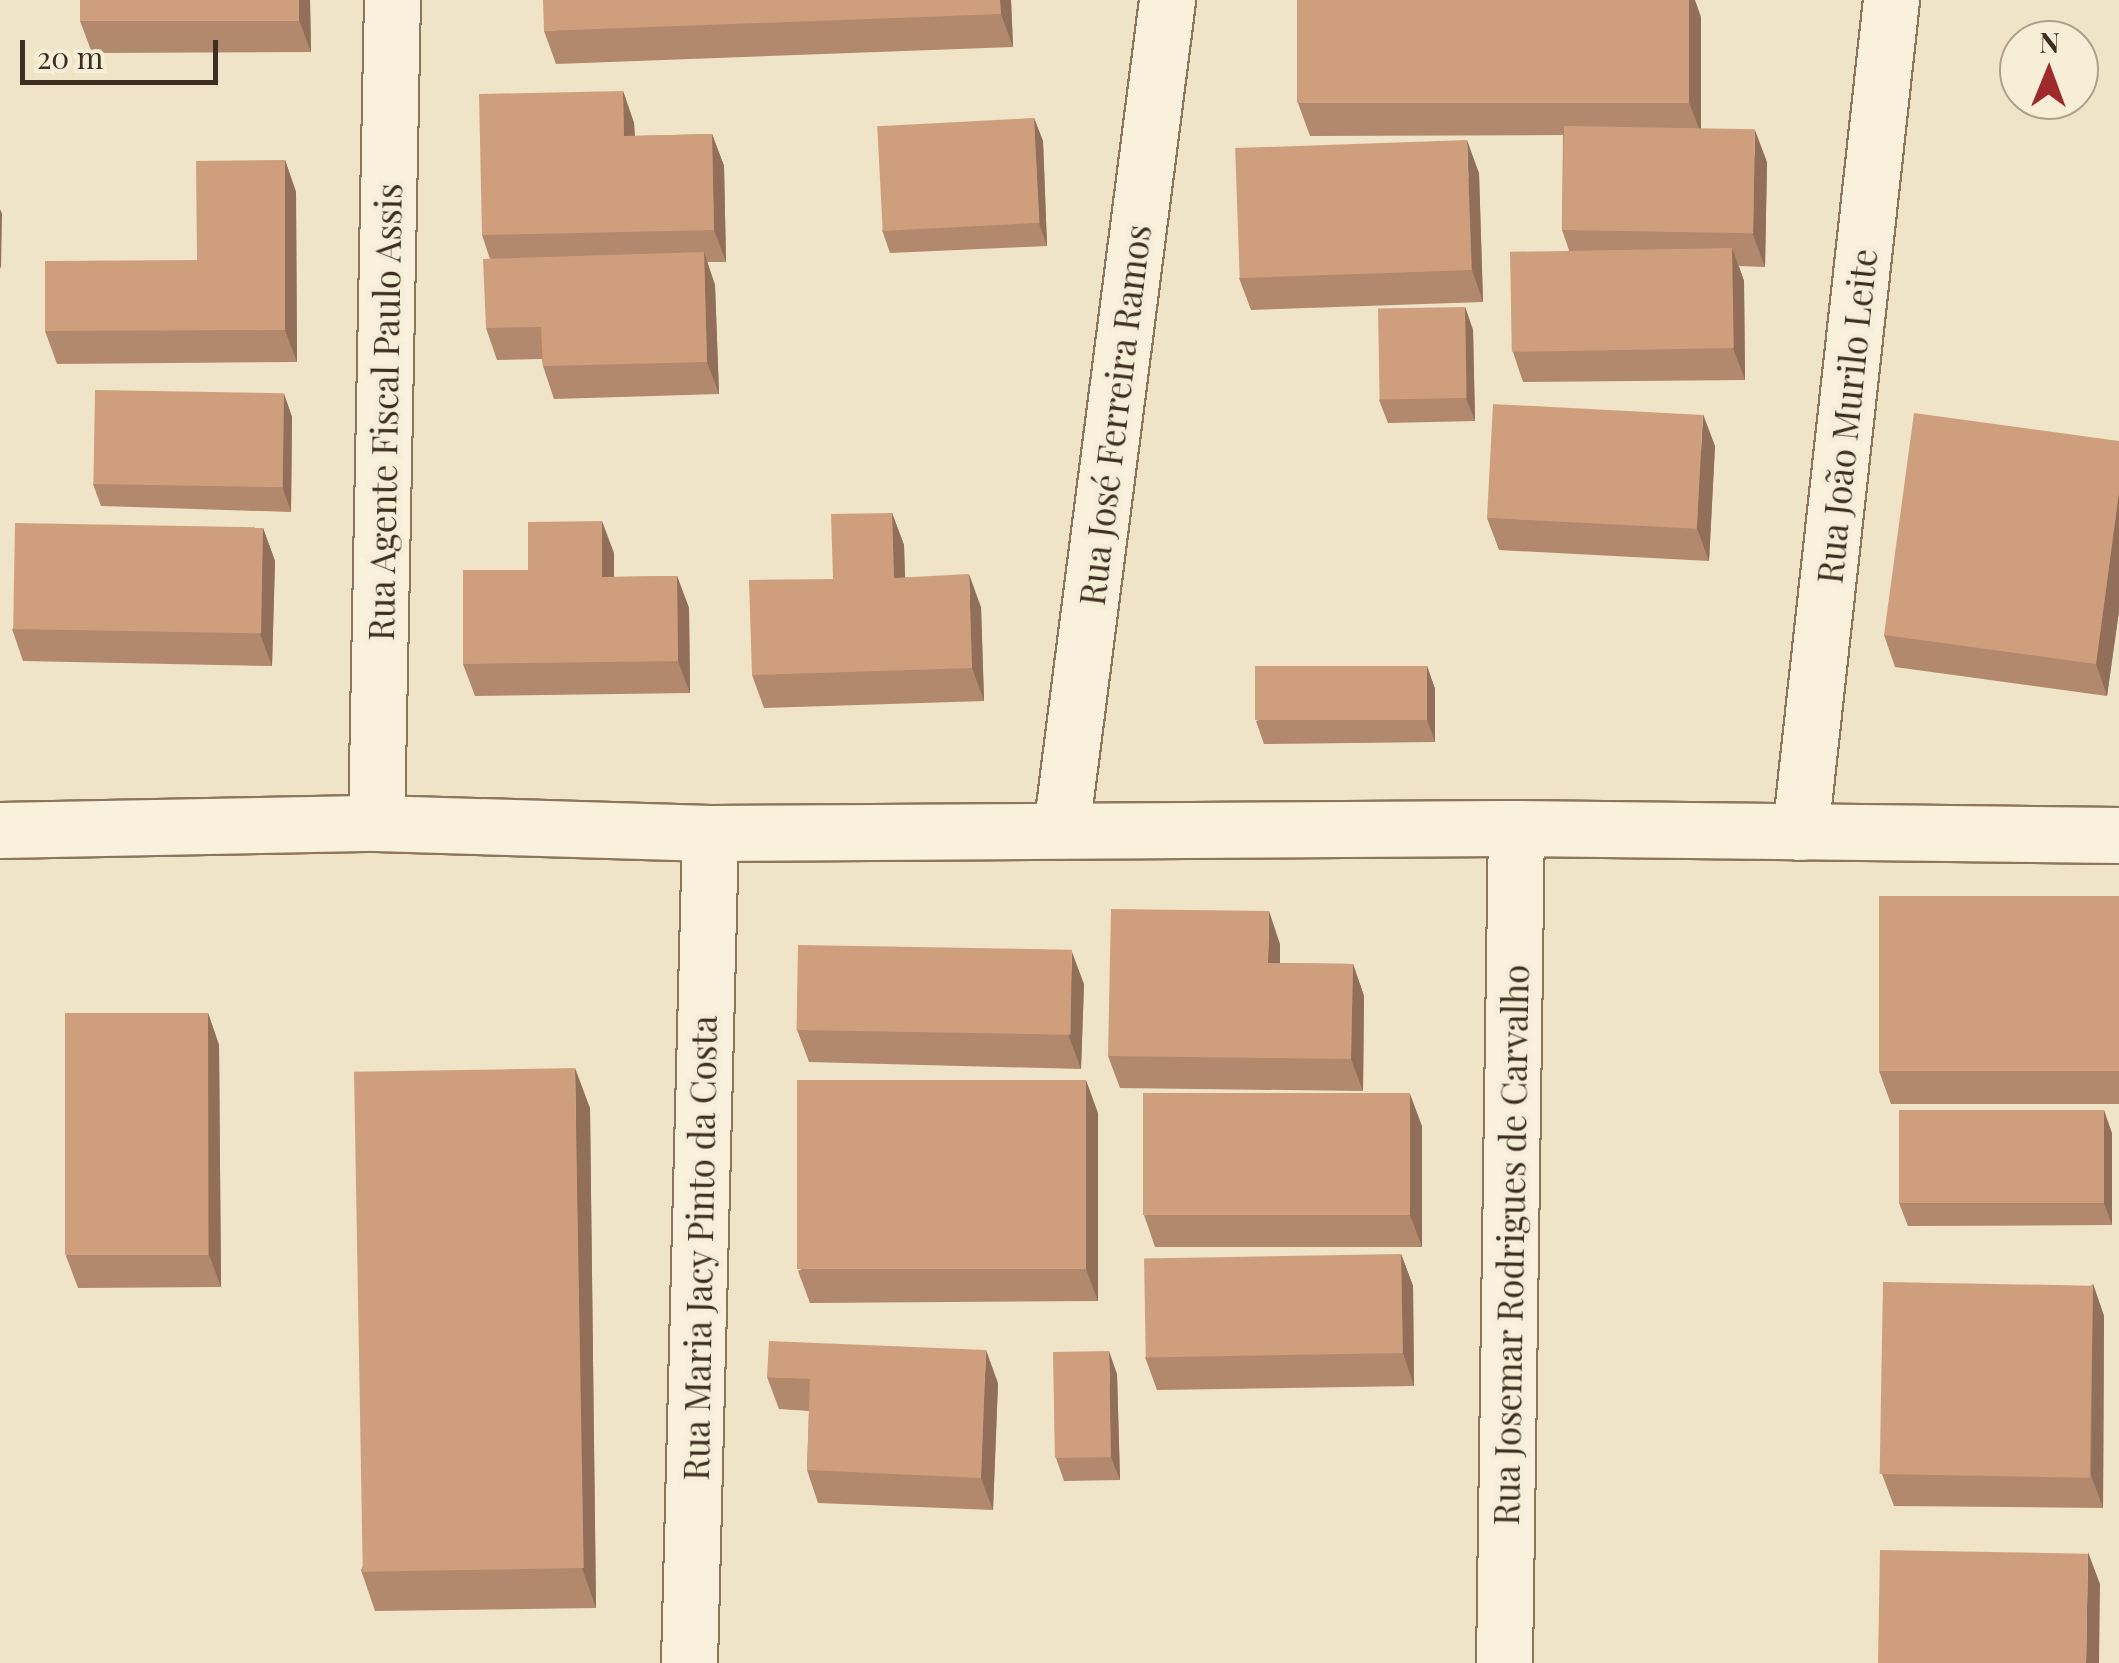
<!DOCTYPE html>
<meta charset="utf-8">
<style>
body{margin:0}
#map{position:relative;width:2119px;height:1663px;overflow:hidden;background:#f0e4c8;font-family:"Playfair Display",serif}
div>[style]{position:absolute}
[style*='--x']{left:calc(var(--x)*1px);top:calc(var(--y)*1px);width:calc(var(--w)*1px);rotate:calc(var(--a)*1deg)}
.roads{filter:drop-shadow(2px 0 #8d765c) drop-shadow(-2px 0 #8d765c) drop-shadow(0 2px #8d765c) drop-shadow(0 -2px #8d765c)}
.minor>*{height:55px;margin:-27.5px;padding:0 27.5px;transform-origin:27.5px;border-radius:27.5px;background:#faf1dc}
.wall>*{inset:0;background:#b2896c}
.shaded-wall>*{inset:0;background:#916f58}
.building>*{inset:0;background:#cf9f7d;transform-origin:0 0}
span{translate:-50% -50%;white-space:nowrap;text-align:center;line-height:1.15;-webkit-text-stroke:9px #f7eed8;paint-order:stroke}
.street-label{font-size:35px;color:#3d2e20}
.north{position:absolute;left:1999px;top:20px;width:100px;height:100px;box-sizing:border-box;background:#f7eed8;border:2px solid #ada18e;border-radius:50%;rotate:1deg;font-size:28px;font-weight:700;line-height:40px;text-align:center;color:#3d2e20}
.north::after{content:'';display:block;margin:auto;width:35px;height:45px;background:#9e2a2b;clip-path:polygon(50% 0,100% 100%,50% 72%,0 100%)}
.scale{position:absolute;left:20px;top:40px;width:198px;height:45px;box-sizing:border-box;border:5px solid #3d2e20;border-top:0;padding-left:12px;font-size:30px;line-height:35px;white-space:nowrap;color:#3d2e20;-webkit-text-stroke:8px #f7eed8;paint-order:stroke}
</style>
<div id="map">
<div class="roads">
<div class="minor">
<div style="--x:376;--y:823;--w:823;--a:-88.89"></div>
<div style="--x:0;--y:830;--w:376;--a:-1.1"></div>
<div style="--x:376;--y:823;--w:334;--a:1.7"></div>
<div style="--x:710;--y:833;--w:806;--a:-0.36"></div>
<div style="--x:1516;--y:828;--w:603;--a:0.67"></div>
<div style="--x:1061;--y:830;--w:837;--a:-82.72"></div>
<div style="--x:1800;--y:832;--w:837;--a:-83.76"></div>
<div style="--x:689;--y:1663;--w:830;--a:-88.55"></div>
<div style="--x:1504;--y:1663;--w:835;--a:-89.18"></div>
</div>
</div>
<div class="wall">
<div style="clip-path:polygon(80px 0,310px 0,311px 52px,92px 53px,80px 21px)"></div>
<div style="clip-path:polygon(1011px 0,1013px 47px,556px 64px,544px 31px)"></div>
<div style="clip-path:polygon(1701px 17px,1701px 129px,1767px 162px,1765px 267px,1739px 266px,1744px 281px,1745px 380px,1523px 382px,1512px 349px,1569px 250px,1562px 230px,1563px 135px,1310px 136px,1298px 103px)"></div>
<div style="clip-path:polygon(623px 91px,634px 123px,635px 136px,712px 134px,724px 166px,726px 262px,707px 262px,715px 285px,719px 394px,554px 399px,543px 366px,542px 359px,497px 360px,486px 328px,490px 259px,482px 235px)"></div>
<div style="clip-path:polygon(1034px 118px,1043px 141px,1047px 246px,890px 253px,882px 230px)"></div>
<div style="clip-path:polygon(285px 160px,296px 192px,297px 362px,57px 364px,45px 331px,197px 260px)"></div>
<div style="clip-path:polygon(1479px 173px,1483px 302px,1251px 310px,1239px 278px)"></div>
<div style="clip-path:polygon(1465px 307px,1473px 330px,1475px 421px,1388px 423px,1379px 400px)"></div>
<div style="clip-path:polygon(284px 394px,292px 417px,291px 512px,101px 506px,93px 484px)"></div>
<div style="clip-path:polygon(2119px 441px,2119px 611px,2107px 696px,1895px 667px,1884px 635px)"></div>
<div style="clip-path:polygon(1715px 446px,1709px 561px,1499px 550px,1487px 518px)"></div>
<div style="clip-path:polygon(892px 513px,904px 545px,905px 577px,981px 607px,984px 701px,764px 708px,752px 675px,833px 579px)"></div>
<div style="clip-path:polygon(263px 528px,275px 561px,272px 666px,23px 661px,12px 629px)"></div>
<div style="clip-path:polygon(614px 553px,614px 577px,677px 576px,689px 608px,690px 693px,475px 696px,463px 664px,528px 570px)"></div>
<div style="clip-path:polygon(1427px 666px,1435px 689px,1435px 742px,1264px 744px,1256px 721px)"></div>
<div style="clip-path:polygon(2119px 896px,2119px 1104px,1891px 1104px,1879px 1071px)"></div>
<div style="clip-path:polygon(1280px 944px,1280px 963px,1353px 964px,1364px 996px,1363px 1091px,1120px 1088px,1108px 1056px)"></div>
<div style="clip-path:polygon(1084px 984px,1081px 1069px,809px 1062px,797px 1030px)"></div>
<div style="clip-path:polygon(208px 1013px,219px 1045px,221px 1287px,78px 1288px,66px 1256px)"></div>
<div style="clip-path:polygon(590px 1108px,596px 1608px,375px 1611px,361px 1570px)"></div>
<div style="clip-path:polygon(1098px 1113px,1098px 1301px,810px 1303px,798px 1271px)"></div>
<div style="clip-path:polygon(1422px 1126px,1422px 1247px,1155px 1247px,1144px 1215px)"></div>
<div style="clip-path:polygon(2112px 1133px,2112px 1225px,1908px 1226px,1899px 1203px)"></div>
<div style="clip-path:polygon(1401px 1254px,1413px 1286px,1414px 1386px,1157px 1390px,1145px 1357px)"></div>
<div style="clip-path:polygon(2093px 1284px,2104px 1316px,2103px 1508px,1894px 1506px,1882px 1474px)"></div>
<div style="clip-path:polygon(1117px 1374px,1120px 1480px,1064px 1481px,1056px 1458px)"></div>
<div style="clip-path:polygon(767px 1377px,998px 1383px,993px 1510px,818px 1503px,807px 1470px,809px 1411px,779px 1409px)"></div>
</div>
<div class="shaded-wall">
<div style="clip-path:polygon(299px 0,310px 0,311px 52px,299px 20px)"></div>
<div style="clip-path:polygon(1000px 0,1011px 0,1013px 47px,1001px 14px)"></div>
<div style="clip-path:polygon(1689px 0,1695px 0,1701px 17px,1701px 134px,1689px 102px)"></div>
<div style="clip-path:polygon(623px 91px,634px 123px,636px 169px,624px 136px)"></div>
<div style="clip-path:polygon(1034px 118px,1043px 141px,1047px 246px,1039px 223px)"></div>
<div style="clip-path:polygon(1755px 130px,1767px 162px,1765px 267px,1753px 235px)"></div>
<div style="clip-path:polygon(712px 134px,724px 166px,726px 262px,714px 230px)"></div>
<div style="clip-path:polygon(1467px 140px,1479px 173px,1483px 302px,1472px 270px)"></div>
<div style="clip-path:polygon(285px 160px,296px 192px,297px 362px,285px 330px)"></div>
<div style="clip-path:polygon(0 209px,2px 214px,1px 269px,0 266px)"></div>
<div style="clip-path:polygon(1732px 248px,1744px 281px,1745px 380px,1733px 348px)"></div>
<div style="clip-path:polygon(704px 252px,715px 285px,719px 394px,707px 362px)"></div>
<div style="clip-path:polygon(1465px 307px,1473px 330px,1475px 421px,1466px 398px)"></div>
<div style="clip-path:polygon(284px 394px,292px 417px,291px 512px,283px 489px)"></div>
<div style="clip-path:polygon(1703px 414px,1715px 446px,1709px 561px,1697px 528px)"></div>
<div style="clip-path:polygon(2119px 492px,2119px 611px,2107px 696px,2096px 664px)"></div>
<div style="clip-path:polygon(892px 513px,904px 545px,906px 610px,894px 578px)"></div>
<div style="clip-path:polygon(602px 521px,614px 553px,614px 609px,602px 577px)"></div>
<div style="clip-path:polygon(263px 528px,275px 561px,272px 666px,260px 634px)"></div>
<div style="clip-path:polygon(969px 574px,981px 607px,984px 701px,972px 668px)"></div>
<div style="clip-path:polygon(677px 576px,689px 608px,690px 693px,678px 661px)"></div>
<div style="clip-path:polygon(1427px 666px,1435px 689px,1435px 742px,1427px 720px)"></div>
<div style="clip-path:polygon(1269px 911px,1280px 944px,1280px 995px,1268px 963px)"></div>
<div style="clip-path:polygon(1072px 952px,1084px 984px,1081px 1069px,1069px 1037px)"></div>
<div style="clip-path:polygon(1353px 964px,1364px 996px,1363px 1091px,1351px 1059px)"></div>
<div style="clip-path:polygon(208px 1013px,219px 1045px,221px 1287px,209px 1255px)"></div>
<div style="clip-path:polygon(575px 1068px,590px 1108px,596px 1608px,582px 1568px)"></div>
<div style="clip-path:polygon(1086px 1080px,1098px 1113px,1098px 1301px,1086px 1269px)"></div>
<div style="clip-path:polygon(1410px 1094px,1422px 1126px,1422px 1247px,1410px 1215px)"></div>
<div style="clip-path:polygon(2104px 1110px,2112px 1133px,2112px 1225px,2104px 1203px)"></div>
<div style="clip-path:polygon(1401px 1254px,1413px 1286px,1414px 1386px,1403px 1353px)"></div>
<div style="clip-path:polygon(2093px 1284px,2104px 1316px,2103px 1508px,2091px 1475px)"></div>
<div style="clip-path:polygon(986px 1350px,998px 1383px,993px 1510px,981px 1478px)"></div>
<div style="clip-path:polygon(1109px 1351px,1117px 1374px,1120px 1480px,1111px 1457px)"></div>
<div style="clip-path:polygon(2088px 1552px,2100px 1584px,2099px 1663px,2086px 1663px)"></div>
</div>
<div class="building">
<div style="left:80px;top:0;width:219px;height:21px"></div>
<div style="clip-path:polygon(543px 0,1000px 0,1001px 14px,544px 31px)"></div>
<div style="left:1297px;top:0;width:392px;height:103px"></div>
<div style="clip-path:polygon(623px 91px,624px 136px,712px 134px,714px 230px,482px 235px,479px 94px)"></div>
<div style="left:1034px;top:118px;width:105px;height:157px;rotate:87deg"></div>
<div style="left:1564px;top:126px;width:191px;height:104px;rotate:1deg"></div>
<div style="left:1467px;top:140px;width:130px;height:232px;rotate:88deg"></div>
<div style="clip-path:polygon(285px 160px,285px 330px,45px 331px,45px 261px,197px 260px,196px 161px)"></div>
<div style="left:1732px;top:248px;width:100px;height:222px;rotate:89deg"></div>
<div style="clip-path:polygon(704px 252px,707px 362px,543px 366px,541px 327px,486px 328px,483px 259px)"></div>
<div style="left:1465px;top:307px;width:91px;height:87px;rotate:89deg"></div>
<div style="left:95px;top:390px;width:189px;height:94px;rotate:1deg"></div>
<div style="left:1493px;top:404px;width:210px;height:114px;rotate:3deg"></div>
<div style="clip-path:polygon(1914px 413px,2119px 441px,2119px 492px,2096px 664px,1884px 635px)"></div>
<div style="clip-path:polygon(892px 513px,894px 578px,969px 574px,972px 668px,752px 675px,749px 580px,833px 579px,831px 514px)"></div>
<div style="clip-path:polygon(602px 521px,602px 577px,677px 576px,678px 661px,463px 664px,463px 570px,528px 570px,528px 522px)"></div>
<div style="left:15px;top:523px;width:248px;height:106px;rotate:1deg"></div>
<div style="left:1427px;top:666px;width:54px;height:172px;rotate:90deg"></div>
<div style="left:1879px;top:896px;width:240px;height:175px"></div>
<div style="clip-path:polygon(1111px 909px,1269px 911px,1268px 963px,1353px 964px,1351px 1059px,1108px 1056px)"></div>
<div style="left:798px;top:945px;width:274px;height:85px;rotate:1deg"></div>
<div style="left:208px;top:1013px;width:242px;height:143px;rotate:90deg"></div>
<div style="left:575px;top:1068px;width:500px;height:221px;rotate:89deg"></div>
<div style="left:1086px;top:1080px;width:189px;height:289px;rotate:90deg"></div>
<div style="left:1143px;top:1093px;width:267px;height:122px"></div>
<div style="left:2104px;top:1110px;width:93px;height:205px;rotate:90deg"></div>
<div style="left:1401px;top:1254px;width:99px;height:257px;rotate:89deg"></div>
<div style="left:1883px;top:1282px;width:210px;height:192px;rotate:1deg"></div>
<div style="clip-path:polygon(769px 1341px,986px 1350px,981px 1478px,807px 1470px,810px 1379px,767px 1377px)"></div>
<div style="left:1109px;top:1351px;width:106px;height:56px;rotate:89deg"></div>
<div style="left:1880px;top:1550px;width:208px;height:113px;rotate:1deg"></div>
</div>
<div class="street-label">
<span style="left:384px;top:412px;rotate:-89deg">Rua Agente Fiscal Paulo Assis</span>
<span style="left:1114px;top:415px;rotate:-83deg">Rua José Ferreira Ramos</span>
<span style="left:1846px;top:416px;rotate:-84deg">Rua João Murilo Leite</span>
<span style="left:1510px;top:1245px;rotate:-89deg">Rua Josemar Rodrigues de Carvalho</span>
<span style="left:699px;top:1248px;rotate:-89deg">Rua Maria Jacy Pinto da Costa</span>
</div>
<div class="north">N</div>
<div class="scale">20 m</div>
</div>
